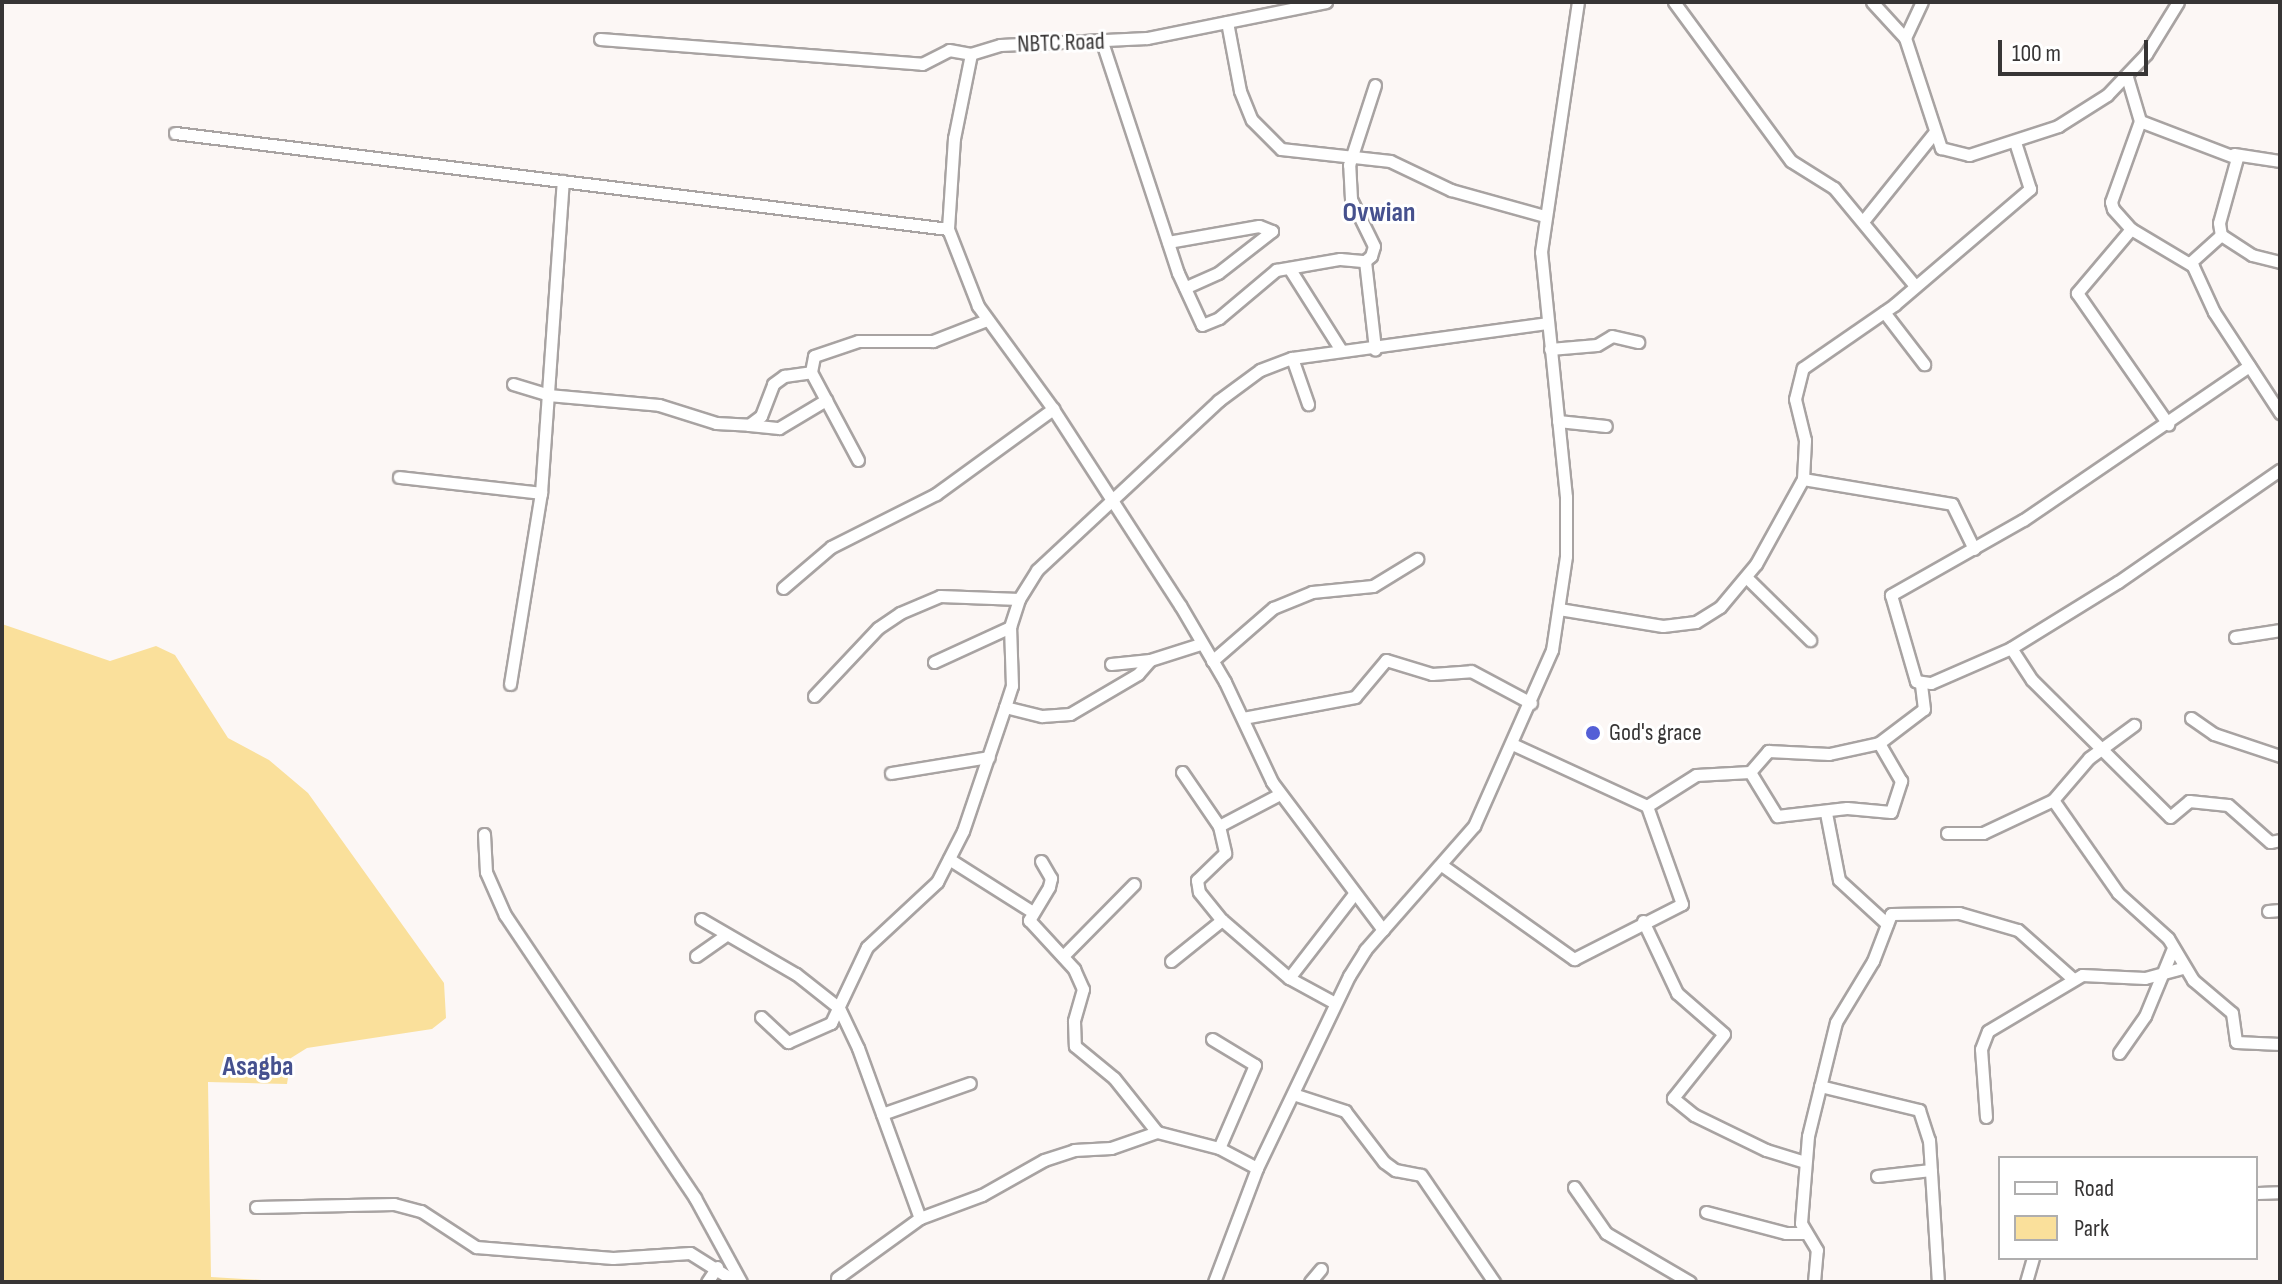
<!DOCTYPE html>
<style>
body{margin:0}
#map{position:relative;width:2282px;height:1284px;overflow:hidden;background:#fcf7f5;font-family:"Sofia Sans Condensed",sans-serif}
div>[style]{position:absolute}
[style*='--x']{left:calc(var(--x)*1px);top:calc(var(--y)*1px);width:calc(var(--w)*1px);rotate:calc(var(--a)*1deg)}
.green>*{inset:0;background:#fae09b}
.roads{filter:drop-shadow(2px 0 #a8a3a2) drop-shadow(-2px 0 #a8a3a2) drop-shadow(0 2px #a8a3a2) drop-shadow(0 -2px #a8a3a2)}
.street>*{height:11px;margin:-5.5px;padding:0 5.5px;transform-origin:5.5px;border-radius:5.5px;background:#fff}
.dots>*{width:22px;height:22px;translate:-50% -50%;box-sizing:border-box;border:4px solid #fff;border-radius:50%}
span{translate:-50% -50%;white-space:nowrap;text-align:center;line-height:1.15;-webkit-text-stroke:6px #fff;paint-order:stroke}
.street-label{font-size:24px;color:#373535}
.poi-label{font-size:24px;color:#373535}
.left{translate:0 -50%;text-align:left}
.quarter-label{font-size:28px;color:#46518e;font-weight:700}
.frame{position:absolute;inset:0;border:4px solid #373535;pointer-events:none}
.legend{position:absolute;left:1998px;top:1156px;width:260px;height:104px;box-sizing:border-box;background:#fff;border:2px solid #afaeae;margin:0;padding:10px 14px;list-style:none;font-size:24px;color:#373535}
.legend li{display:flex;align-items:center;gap:16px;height:40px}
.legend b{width:40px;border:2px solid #afaeae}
.scale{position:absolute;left:1998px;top:40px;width:150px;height:36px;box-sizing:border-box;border:4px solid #373535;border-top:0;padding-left:10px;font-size:24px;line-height:28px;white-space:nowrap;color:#373535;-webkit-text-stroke:6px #fff;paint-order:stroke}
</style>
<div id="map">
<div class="green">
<div style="clip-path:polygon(2px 624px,110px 661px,156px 646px,175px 655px,228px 738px,269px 760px,308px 793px,444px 983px,446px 1018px,432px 1029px,307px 1048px,291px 1058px,287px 1084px,208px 1082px,211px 1277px,293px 1282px,2px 1282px)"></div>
</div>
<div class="roads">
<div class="street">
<div style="--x:1326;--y:2;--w:183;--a:168.6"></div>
<div style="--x:1147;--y:38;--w:147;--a:177.3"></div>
<div style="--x:1000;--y:45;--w:30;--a:163"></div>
<div style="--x:971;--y:54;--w:86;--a:101.4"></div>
<div style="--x:954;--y:138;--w:91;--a:93.8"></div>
<div style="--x:948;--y:229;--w:83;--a:68.7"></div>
<div style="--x:978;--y:306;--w:127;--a:53.9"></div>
<div style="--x:1053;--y:409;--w:234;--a:57.1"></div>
<div style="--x:1180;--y:605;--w:89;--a:59.7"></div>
<div style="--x:1225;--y:682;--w:110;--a:64.8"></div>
<div style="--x:1272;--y:782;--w:185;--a:53.1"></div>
<div style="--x:1674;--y:2;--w:197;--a:53.7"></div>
<div style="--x:1791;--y:161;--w:51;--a:32.1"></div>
<div style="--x:1834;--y:188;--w:127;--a:50.4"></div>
<div style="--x:1872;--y:2;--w:49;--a:47.5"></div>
<div style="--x:1905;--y:38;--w:116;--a:71.9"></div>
<div style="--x:1941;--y:148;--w:29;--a:14"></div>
<div style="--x:1969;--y:155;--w:94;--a:-18"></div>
<div style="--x:2058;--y:126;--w:58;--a:-32.3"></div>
<div style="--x:2107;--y:95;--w:57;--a:-46.4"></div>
<div style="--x:2146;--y:54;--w:61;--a:-58.4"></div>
<div style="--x:1227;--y:22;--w:70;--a:79.3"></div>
<div style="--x:1240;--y:91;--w:31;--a:68"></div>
<div style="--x:1252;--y:120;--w:41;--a:45"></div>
<div style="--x:1281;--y:149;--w:110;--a:6.3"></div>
<div style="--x:1390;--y:161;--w:68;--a:25.4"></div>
<div style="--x:1451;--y:190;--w:98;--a:15.5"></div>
<div style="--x:1905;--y:38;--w:40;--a:-65"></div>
<div style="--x:600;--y:39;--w:323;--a:4.4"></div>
<div style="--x:922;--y:64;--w:30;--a:-27"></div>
<div style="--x:949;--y:50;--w:22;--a:10"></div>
<div style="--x:1102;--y:42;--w:243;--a:71.8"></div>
<div style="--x:1178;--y:273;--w:57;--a:65.2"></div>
<div style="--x:1202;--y:325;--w:18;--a:-22"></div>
<div style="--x:1219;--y:318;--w:75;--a:-40.1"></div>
<div style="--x:1276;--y:270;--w:65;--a:-9.8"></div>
<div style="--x:1340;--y:259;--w:25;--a:5"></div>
<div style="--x:1365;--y:261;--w:8;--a:-40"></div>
<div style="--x:1371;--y:256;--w:10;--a:-73"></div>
<div style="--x:1374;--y:246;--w:52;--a:-116.1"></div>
<div style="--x:1351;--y:199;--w:34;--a:-93"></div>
<div style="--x:1349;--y:165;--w:84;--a:-72"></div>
<div style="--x:2127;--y:77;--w:46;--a:73.5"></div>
<div style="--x:2140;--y:121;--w:104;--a:20.9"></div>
<div style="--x:2237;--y:158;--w:67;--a:105.5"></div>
<div style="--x:2219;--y:223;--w:12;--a:81"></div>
<div style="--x:2140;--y:121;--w:86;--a:109.7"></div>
<div style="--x:2111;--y:202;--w:7;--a:74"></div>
<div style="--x:2113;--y:209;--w:27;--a:48"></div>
<div style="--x:2131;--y:229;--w:72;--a:30.8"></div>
<div style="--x:175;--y:133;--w:779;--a:7.08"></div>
<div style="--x:2234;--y:154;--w:47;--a:8.7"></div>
<div style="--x:1864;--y:220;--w:112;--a:-51.2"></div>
<div style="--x:2131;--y:229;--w:84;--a:130.2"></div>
<div style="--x:2077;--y:293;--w:160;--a:55.2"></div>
<div style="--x:1168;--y:242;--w:92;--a:-10"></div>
<div style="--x:1259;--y:226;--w:14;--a:21"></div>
<div style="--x:1272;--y:231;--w:68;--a:142.1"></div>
<div style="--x:1218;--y:273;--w:36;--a:156"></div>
<div style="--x:1365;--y:261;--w:89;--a:83.5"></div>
<div style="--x:2280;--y:262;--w:29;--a:-166"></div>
<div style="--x:2252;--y:255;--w:37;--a:-147"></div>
<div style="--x:2221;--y:235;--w:40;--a:138"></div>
<div style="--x:2191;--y:262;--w:55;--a:65.3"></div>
<div style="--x:2214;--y:312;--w:121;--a:56.8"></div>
<div style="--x:1291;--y:271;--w:93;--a:57.7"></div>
<div style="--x:1884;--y:312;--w:66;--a:52.4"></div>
<div style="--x:1550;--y:349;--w:47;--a:-4.9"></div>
<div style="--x:1597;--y:345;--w:17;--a:-31"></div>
<div style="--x:1612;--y:336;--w:27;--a:13"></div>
<div style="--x:1292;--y:358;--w:49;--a:70.8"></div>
<div style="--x:2249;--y:366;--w:273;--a:145.7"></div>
<div style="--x:2023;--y:520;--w:152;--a:150.4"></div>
<div style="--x:1891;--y:595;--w:90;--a:73.8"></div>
<div style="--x:1916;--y:681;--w:15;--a:8"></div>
<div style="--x:1931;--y:683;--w:87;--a:-23.6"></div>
<div style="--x:2011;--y:648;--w:126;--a:-31.7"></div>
<div style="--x:2118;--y:582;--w:197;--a:-34.7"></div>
<div style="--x:513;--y:384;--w:37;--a:17"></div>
<div style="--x:548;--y:395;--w:111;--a:5.1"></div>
<div style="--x:659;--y:405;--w:60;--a:17.5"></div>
<div style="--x:716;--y:423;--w:33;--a:3"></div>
<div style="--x:749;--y:425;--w:15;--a:-37"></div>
<div style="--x:761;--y:416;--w:34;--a:-69"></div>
<div style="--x:773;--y:384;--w:14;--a:-36"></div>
<div style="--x:784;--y:376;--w:27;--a:-8"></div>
<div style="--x:1558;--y:421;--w:48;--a:5.9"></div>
<div style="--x:749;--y:425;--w:30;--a:6"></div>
<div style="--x:779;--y:428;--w:55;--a:-30.8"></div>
<div style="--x:858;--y:460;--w:100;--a:-118.1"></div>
<div style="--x:811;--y:372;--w:16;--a:-79"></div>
<div style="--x:814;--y:356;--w:46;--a:-18.8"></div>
<div style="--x:858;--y:341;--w:75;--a:0"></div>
<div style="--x:933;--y:341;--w:58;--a:-21.3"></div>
<div style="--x:399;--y:477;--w:143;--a:6.4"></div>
<div style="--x:1803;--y:479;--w:151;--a:9.5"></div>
<div style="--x:1952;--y:504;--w:50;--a:63.9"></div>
<div style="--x:1746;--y:577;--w:90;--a:44.5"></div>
<div style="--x:783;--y:588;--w:63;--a:-40.5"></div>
<div style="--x:831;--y:547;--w:118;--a:-26.8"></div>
<div style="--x:936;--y:494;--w:145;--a:-36"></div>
<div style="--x:1559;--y:609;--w:105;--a:9.3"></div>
<div style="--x:1663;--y:626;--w:33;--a:-7"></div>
<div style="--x:1696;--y:622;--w:28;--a:-32"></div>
<div style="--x:1720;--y:607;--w:56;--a:-50.1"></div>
<div style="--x:1756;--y:564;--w:97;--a:-61.1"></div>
<div style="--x:1803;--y:479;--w:39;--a:-87"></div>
<div style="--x:1805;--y:440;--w:42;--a:-103.7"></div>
<div style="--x:1795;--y:399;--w:32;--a:-76"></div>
<div style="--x:1803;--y:368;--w:111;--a:-34.7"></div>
<div style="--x:1894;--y:305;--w:179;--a:-40.5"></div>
<div style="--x:2030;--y:189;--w:49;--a:-107.7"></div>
<div style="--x:2235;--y:637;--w:46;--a:-8.8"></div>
<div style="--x:2011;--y:648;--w:38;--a:57"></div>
<div style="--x:2032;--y:680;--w:194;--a:44.8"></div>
<div style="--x:2170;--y:817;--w:25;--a:-40"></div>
<div style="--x:2189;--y:801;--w:39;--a:6"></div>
<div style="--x:2228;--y:805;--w:56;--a:41.4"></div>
<div style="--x:2270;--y:842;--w:10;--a:-11"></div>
<div style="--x:1212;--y:661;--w:81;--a:-41"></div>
<div style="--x:1273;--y:608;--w:42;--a:-22.3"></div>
<div style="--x:1312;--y:592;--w:61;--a:-5.6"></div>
<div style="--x:1373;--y:586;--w:52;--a:-31.5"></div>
<div style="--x:934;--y:662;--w:84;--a:-24.7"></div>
<div style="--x:1111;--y:664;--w:39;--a:-6"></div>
<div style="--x:510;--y:684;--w:193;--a:-80.8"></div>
<div style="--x:541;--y:493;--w:313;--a:-86"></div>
<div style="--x:814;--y:696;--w:93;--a:-46.7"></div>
<div style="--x:878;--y:628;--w:27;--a:-34"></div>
<div style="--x:900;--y:613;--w:43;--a:-23"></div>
<div style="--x:940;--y:596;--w:79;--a:2.2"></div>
<div style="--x:1005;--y:707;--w:38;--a:14"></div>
<div style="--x:1042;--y:716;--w:28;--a:-4"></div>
<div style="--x:1070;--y:714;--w:79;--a:-30.5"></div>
<div style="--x:1138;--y:674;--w:18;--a:-49"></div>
<div style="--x:1150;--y:660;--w:52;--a:-17.7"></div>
<div style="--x:1243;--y:718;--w:114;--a:-10.6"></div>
<div style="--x:1355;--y:697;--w:48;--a:-50"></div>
<div style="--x:1386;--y:660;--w:48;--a:16.9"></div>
<div style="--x:1432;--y:674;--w:39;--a:-4"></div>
<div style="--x:1471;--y:671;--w:68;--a:28.1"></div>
<div style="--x:2191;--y:718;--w:28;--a:35"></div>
<div style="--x:2214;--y:734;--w:70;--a:18.4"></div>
<div style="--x:1182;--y:772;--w:65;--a:55.6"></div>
<div style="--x:1219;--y:826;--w:69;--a:-27.7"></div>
<div style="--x:1750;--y:772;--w:52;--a:58.5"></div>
<div style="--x:1777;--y:816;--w:70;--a:-6.5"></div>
<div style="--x:1847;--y:808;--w:44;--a:5.2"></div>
<div style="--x:1891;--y:812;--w:33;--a:-72"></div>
<div style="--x:1901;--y:781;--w:44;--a:-120.1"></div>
<div style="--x:891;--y:773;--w:99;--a:-9.3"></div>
<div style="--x:2053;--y:800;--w:113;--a:55"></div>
<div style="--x:2118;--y:893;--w:67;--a:42"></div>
<div style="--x:2168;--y:938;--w:49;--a:59.2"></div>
<div style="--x:2193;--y:980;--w:51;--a:40.2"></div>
<div style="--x:2232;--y:1013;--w:29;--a:82"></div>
<div style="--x:2236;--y:1042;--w:44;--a:2.6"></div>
<div style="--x:1647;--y:806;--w:58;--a:-32.3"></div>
<div style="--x:1696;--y:775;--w:54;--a:-3.2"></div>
<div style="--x:1750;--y:772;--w:28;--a:-49"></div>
<div style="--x:1768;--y:751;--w:61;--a:2.8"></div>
<div style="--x:1829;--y:754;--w:51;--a:-12.4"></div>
<div style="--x:1879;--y:743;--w:56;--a:-37.1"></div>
<div style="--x:1924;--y:709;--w:23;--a:-97"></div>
<div style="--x:1826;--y:813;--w:68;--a:79"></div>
<div style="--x:1839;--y:880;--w:65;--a:42.5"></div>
<div style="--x:1219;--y:826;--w:28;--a:77"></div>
<div style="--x:1225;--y:853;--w:39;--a:136"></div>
<div style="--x:1197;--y:880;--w:12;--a:81"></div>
<div style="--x:1199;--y:892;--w:36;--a:51"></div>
<div style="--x:1222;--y:920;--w:89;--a:40.9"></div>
<div style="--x:1289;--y:978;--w:52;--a:28.5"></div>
<div style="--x:1947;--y:833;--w:36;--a:0"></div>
<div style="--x:1983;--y:833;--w:77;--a:-25.2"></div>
<div style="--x:2053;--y:800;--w:55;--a:-49.4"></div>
<div style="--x:2089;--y:758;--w:56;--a:-36.3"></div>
<div style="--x:484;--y:834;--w:38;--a:87"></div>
<div style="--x:486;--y:872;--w:47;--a:66.2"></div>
<div style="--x:505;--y:915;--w:341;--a:56.1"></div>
<div style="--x:695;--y:1198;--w:96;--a:61.3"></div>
<div style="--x:949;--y:859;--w:97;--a:32.4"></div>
<div style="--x:1041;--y:861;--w:20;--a:60"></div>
<div style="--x:1051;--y:878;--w:9;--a:103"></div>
<div style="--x:1049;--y:887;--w:39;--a:121"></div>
<div style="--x:1029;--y:920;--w:67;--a:47.4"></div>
<div style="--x:1074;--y:969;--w:22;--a:66"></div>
<div style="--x:1083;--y:989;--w:33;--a:106"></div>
<div style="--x:1074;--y:1021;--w:25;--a:88"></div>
<div style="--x:1075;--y:1046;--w:50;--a:39.4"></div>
<div style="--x:1114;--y:1078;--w:69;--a:51.5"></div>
<div style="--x:1157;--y:1132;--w:64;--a:14.5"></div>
<div style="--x:1219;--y:1148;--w:43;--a:27.8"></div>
<div style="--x:1443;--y:866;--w:161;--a:35.4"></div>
<div style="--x:1574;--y:959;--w:121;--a:-27"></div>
<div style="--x:1682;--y:904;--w:104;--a:-109.7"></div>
<div style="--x:1647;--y:806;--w:149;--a:-155.3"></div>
<div style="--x:2268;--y:911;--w:12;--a:-5"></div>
<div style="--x:701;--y:919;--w:110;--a:30.1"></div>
<div style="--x:796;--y:974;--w:55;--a:38.3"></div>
<div style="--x:839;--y:1008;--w:44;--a:64.6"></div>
<div style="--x:858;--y:1048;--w:181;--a:70"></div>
<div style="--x:1643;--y:921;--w:80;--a:64.7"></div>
<div style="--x:1677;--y:993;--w:62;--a:41.1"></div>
<div style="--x:1724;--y:1034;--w:82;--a:128.6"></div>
<div style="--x:1673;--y:1098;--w:27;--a:39"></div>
<div style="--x:1694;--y:1115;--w:80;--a:25.9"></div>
<div style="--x:1766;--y:1150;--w:39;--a:17"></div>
<div style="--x:696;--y:956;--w:37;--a:-35"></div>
<div style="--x:1063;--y:956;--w:101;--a:-45.4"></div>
<div style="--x:1171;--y:961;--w:65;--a:-38.8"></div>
<div style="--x:1289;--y:978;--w:106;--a:-52.3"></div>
<div style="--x:761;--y:1017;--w:37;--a:43"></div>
<div style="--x:788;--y:1042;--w:47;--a:-23.8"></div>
<div style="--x:831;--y:1023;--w:84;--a:-64.7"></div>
<div style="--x:867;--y:947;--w:96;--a:-42.9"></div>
<div style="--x:937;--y:882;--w:57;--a:-63"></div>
<div style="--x:963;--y:831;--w:131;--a:-71.3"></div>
<div style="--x:1005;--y:707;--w:22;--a:-72"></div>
<div style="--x:1012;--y:686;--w:59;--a:-91.9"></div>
<div style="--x:1010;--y:627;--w:29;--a:-72"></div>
<div style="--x:1019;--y:599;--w:34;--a:-58"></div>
<div style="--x:1037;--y:570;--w:248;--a:-43"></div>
<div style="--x:1218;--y:401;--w:52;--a:-36.4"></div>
<div style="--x:1260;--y:370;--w:34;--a:-21"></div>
<div style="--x:1292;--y:358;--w:257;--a:-7.8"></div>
<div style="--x:1212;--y:1039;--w:50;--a:31.2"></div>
<div style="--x:1255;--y:1065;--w:90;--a:113.4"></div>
<div style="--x:2119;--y:1053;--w:45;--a:-54.9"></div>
<div style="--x:2145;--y:1016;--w:74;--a:-67.6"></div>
<div style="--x:1820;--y:1086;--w:102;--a:13.6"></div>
<div style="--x:1919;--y:1110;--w:32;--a:72"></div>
<div style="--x:1929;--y:1140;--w:142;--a:86.4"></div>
<div style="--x:1293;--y:1094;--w:55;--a:18.1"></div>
<div style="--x:1345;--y:1111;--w:64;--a:52.6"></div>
<div style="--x:1384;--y:1162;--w:14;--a:36"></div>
<div style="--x:1395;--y:1170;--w:26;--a:11"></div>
<div style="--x:1421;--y:1175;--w:130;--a:55.7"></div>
<div style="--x:882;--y:1114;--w:93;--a:-19.4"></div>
<div style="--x:1986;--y:1117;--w:68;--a:-94.2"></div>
<div style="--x:1981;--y:1049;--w:19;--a:-69"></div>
<div style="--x:1988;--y:1031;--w:109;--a:-30.8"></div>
<div style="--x:2082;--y:975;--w:63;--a:2.7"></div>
<div style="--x:2145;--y:978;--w:38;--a:-15"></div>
<div style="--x:1877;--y:1176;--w:54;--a:-6.3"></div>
<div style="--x:1574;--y:1187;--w:56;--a:55.2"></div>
<div style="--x:1606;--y:1233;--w:97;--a:30.3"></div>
<div style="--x:2256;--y:1193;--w:24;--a:-2"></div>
<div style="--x:256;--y:1207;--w:138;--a:-1.2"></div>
<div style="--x:394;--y:1204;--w:28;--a:15"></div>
<div style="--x:421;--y:1211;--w:66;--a:33.2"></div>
<div style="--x:476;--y:1247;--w:137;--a:4.6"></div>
<div style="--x:613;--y:1258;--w:77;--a:-3.7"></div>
<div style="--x:690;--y:1253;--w:54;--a:32.2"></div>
<div style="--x:1706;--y:1212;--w:83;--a:14.7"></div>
<div style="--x:1786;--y:1233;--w:19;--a:0"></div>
<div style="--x:837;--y:1278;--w:102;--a:-35.9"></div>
<div style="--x:920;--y:1218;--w:66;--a:-20.4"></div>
<div style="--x:982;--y:1195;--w:71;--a:-29.4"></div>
<div style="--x:1044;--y:1160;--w:32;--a:-18"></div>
<div style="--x:1074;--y:1150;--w:37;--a:-3"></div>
<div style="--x:1111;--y:1148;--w:49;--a:-19.2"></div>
<div style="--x:707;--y:1282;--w:18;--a:-56"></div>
<div style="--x:1214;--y:1282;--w:122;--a:-69.3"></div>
<div style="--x:1257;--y:1168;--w:213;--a:-64.4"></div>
<div style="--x:1349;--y:976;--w:31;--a:-58"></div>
<div style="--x:1365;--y:950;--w:165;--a:-48.7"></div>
<div style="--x:1474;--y:826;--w:193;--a:-66.1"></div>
<div style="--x:1552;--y:650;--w:95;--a:-81.5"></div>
<div style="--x:1566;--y:556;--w:59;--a:-90"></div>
<div style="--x:1566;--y:497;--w:246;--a:-95.8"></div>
<div style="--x:1541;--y:252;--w:253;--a:-81.6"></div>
<div style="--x:1310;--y:1282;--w:17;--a:-50"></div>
<div style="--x:1814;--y:1282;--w:32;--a:-85"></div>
<div style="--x:1817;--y:1250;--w:31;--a:-121"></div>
<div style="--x:1801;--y:1223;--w:87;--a:-85.4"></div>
<div style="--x:1808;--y:1136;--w:117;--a:-76.2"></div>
<div style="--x:1836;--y:1022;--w:71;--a:-58.8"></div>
<div style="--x:1873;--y:961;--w:50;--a:-69"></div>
<div style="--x:1891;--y:914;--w:68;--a:-0.8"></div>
<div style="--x:1959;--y:913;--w:61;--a:16.1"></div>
<div style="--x:2018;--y:930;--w:74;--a:41.7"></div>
<div style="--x:2026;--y:1282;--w:25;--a:-74"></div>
</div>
</div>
<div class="dots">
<div style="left:1593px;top:733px;background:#545fd6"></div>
</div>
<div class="street-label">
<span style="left:1061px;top:43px;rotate:-2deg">NBTC Road</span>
</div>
<div class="poi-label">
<span class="left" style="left:1609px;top:733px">God's grace</span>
</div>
<div class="quarter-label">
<span style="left:1379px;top:213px">Ovwian</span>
<span style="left:258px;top:1067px">Asagba</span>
</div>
<div class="frame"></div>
<ul class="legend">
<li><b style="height:10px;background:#fff"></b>Road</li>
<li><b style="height:22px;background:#fae09b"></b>Park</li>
</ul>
<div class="scale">100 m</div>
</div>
